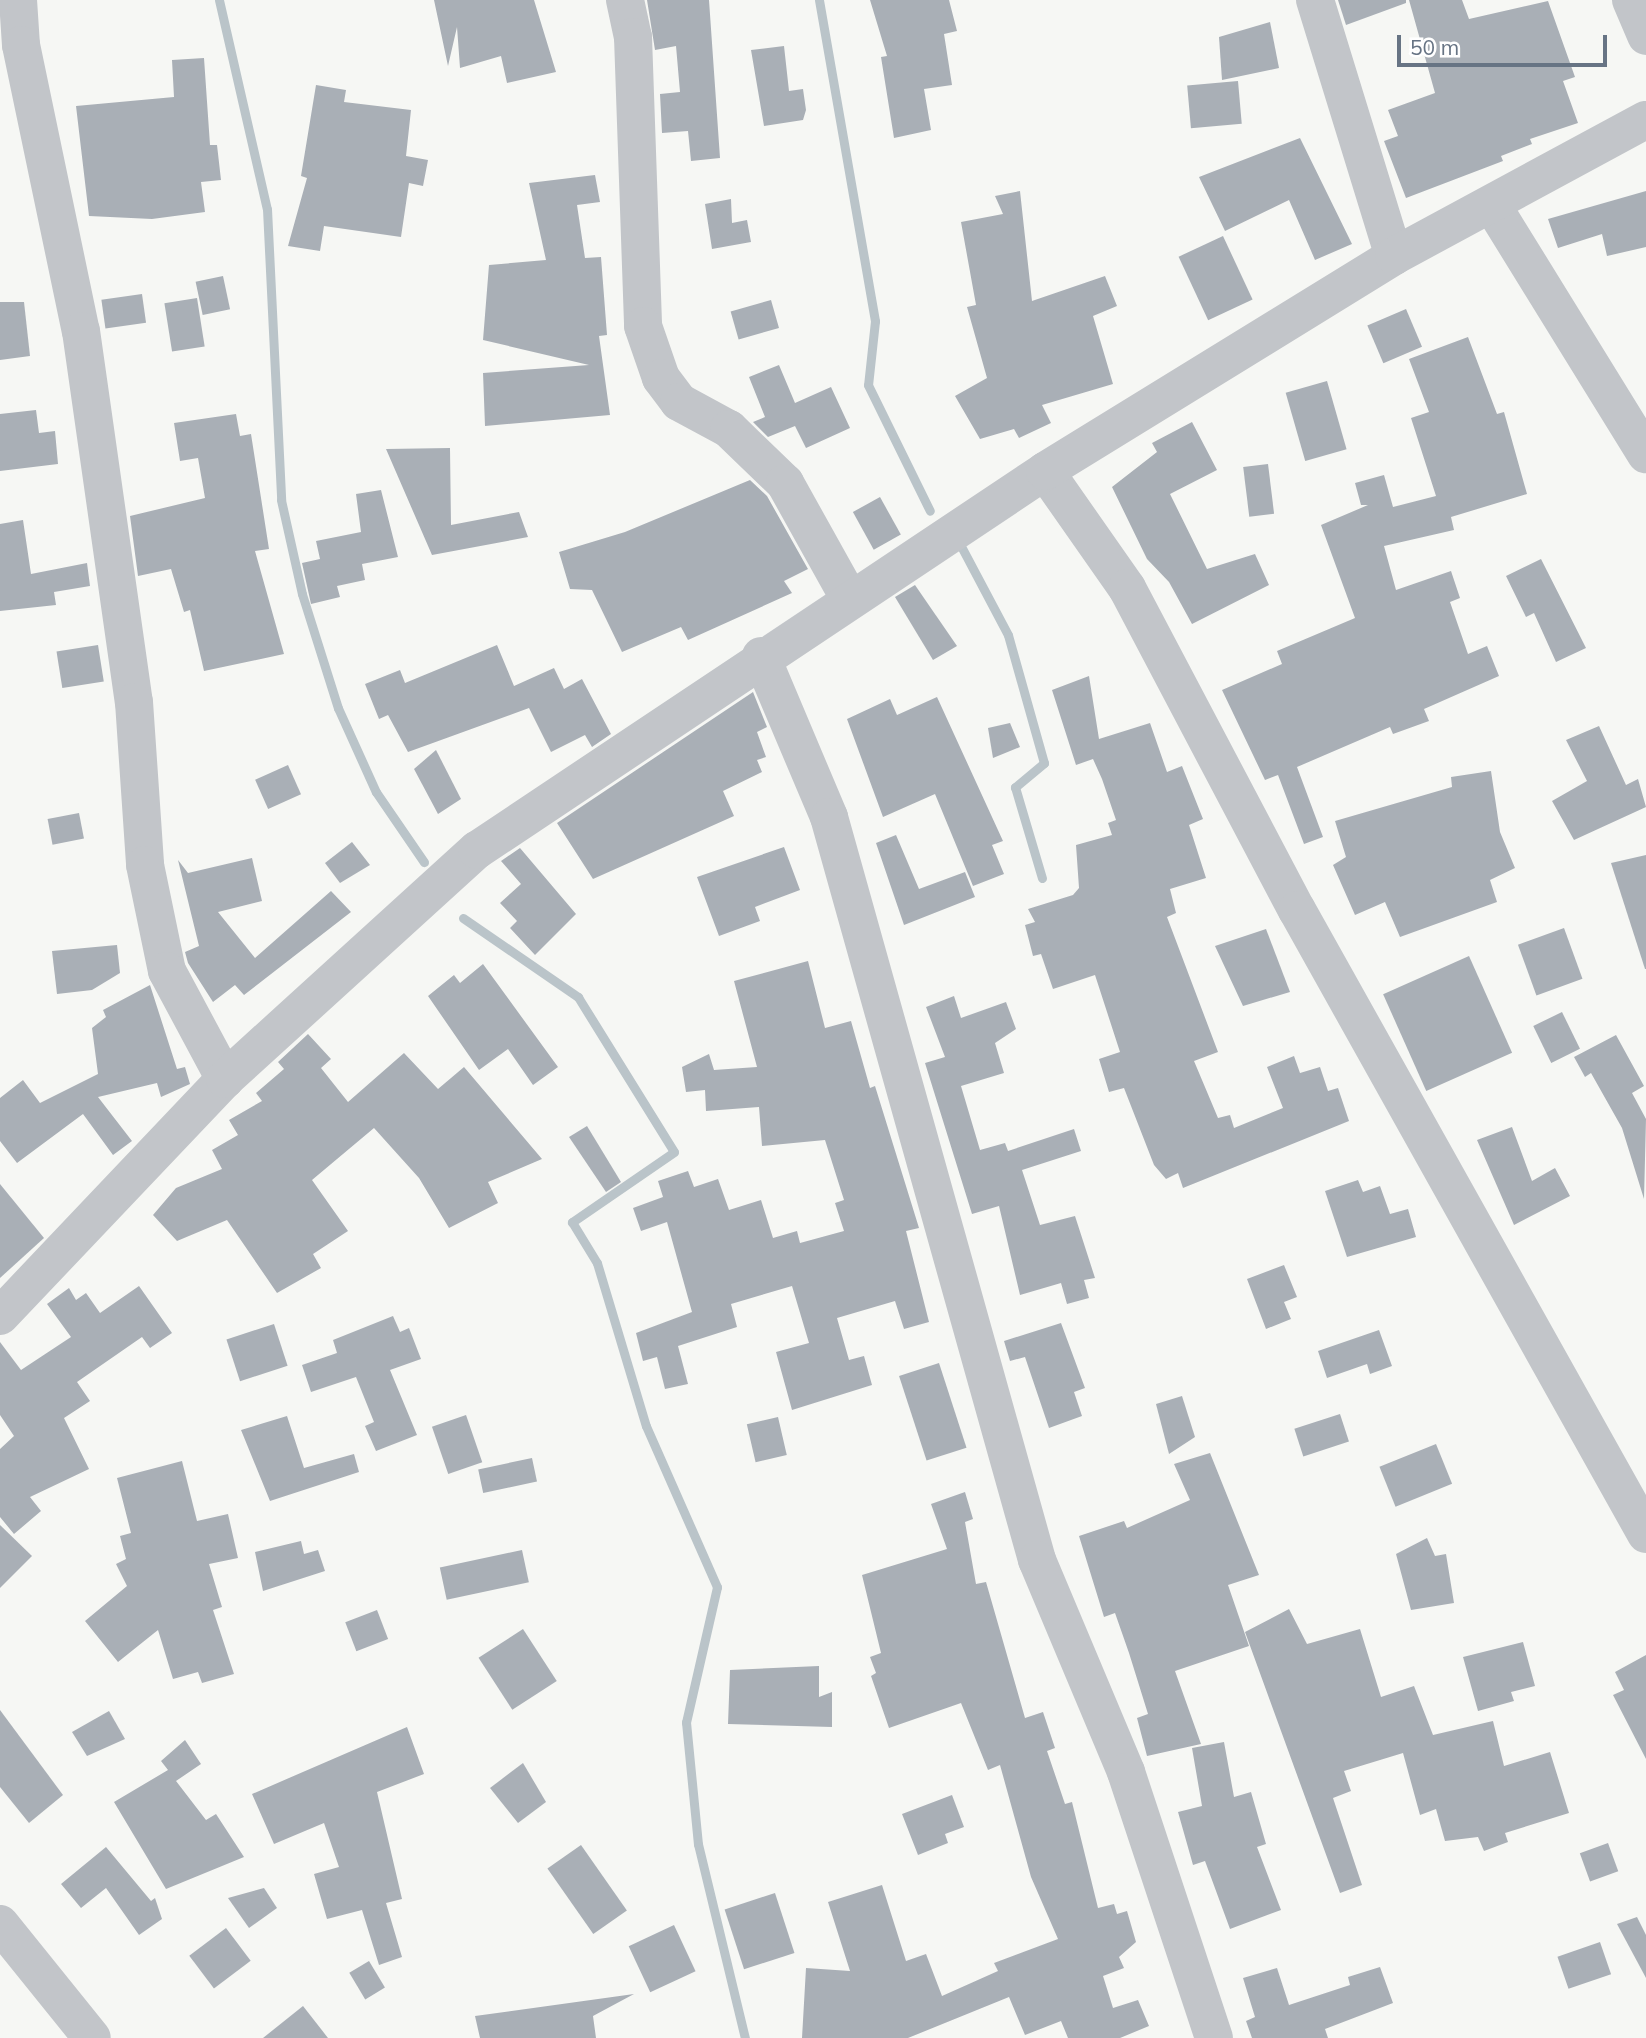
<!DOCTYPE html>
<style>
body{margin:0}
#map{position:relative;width:1646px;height:2038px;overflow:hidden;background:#f6f7f4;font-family:Mulish,sans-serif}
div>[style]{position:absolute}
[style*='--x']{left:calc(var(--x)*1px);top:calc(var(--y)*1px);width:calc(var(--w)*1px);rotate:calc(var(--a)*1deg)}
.stream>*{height:9px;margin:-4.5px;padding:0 4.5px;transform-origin:4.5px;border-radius:4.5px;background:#bac4c9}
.building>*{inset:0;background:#a9afb6;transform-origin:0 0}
.minor>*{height:38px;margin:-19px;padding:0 19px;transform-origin:19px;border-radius:19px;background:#c2c5c9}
span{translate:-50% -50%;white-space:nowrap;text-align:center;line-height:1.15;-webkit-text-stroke:7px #fff;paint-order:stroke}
.scale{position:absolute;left:1397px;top:35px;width:210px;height:32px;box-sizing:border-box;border:4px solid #677484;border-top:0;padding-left:9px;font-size:21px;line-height:24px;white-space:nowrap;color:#677484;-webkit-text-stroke:5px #fff;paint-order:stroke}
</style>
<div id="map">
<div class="stream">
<div style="--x:219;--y:0;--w:214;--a:77.1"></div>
<div style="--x:267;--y:209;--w:291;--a:87.2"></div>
<div style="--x:281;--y:500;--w:96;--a:77.4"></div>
<div style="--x:302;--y:594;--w:120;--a:72.5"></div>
<div style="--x:338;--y:708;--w:92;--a:65.7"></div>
<div style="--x:376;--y:792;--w:85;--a:55.6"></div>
<div style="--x:819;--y:0;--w:326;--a:80.1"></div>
<div style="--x:875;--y:321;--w:64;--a:96.2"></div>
<div style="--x:868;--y:385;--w:140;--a:63.8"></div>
<div style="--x:962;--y:548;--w:98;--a:62.1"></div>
<div style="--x:1008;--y:635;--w:133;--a:74.3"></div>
<div style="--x:1044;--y:763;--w:38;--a:140"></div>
<div style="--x:1015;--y:787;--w:95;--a:73.5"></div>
<div style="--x:463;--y:918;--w:140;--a:34.5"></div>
<div style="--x:578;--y:997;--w:182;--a:58.2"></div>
<div style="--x:674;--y:1152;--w:124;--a:145.5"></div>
<div style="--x:572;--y:1222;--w:48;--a:58.6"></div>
<div style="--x:597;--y:1263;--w:170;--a:73.3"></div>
<div style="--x:646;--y:1426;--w:176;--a:66.2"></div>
<div style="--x:717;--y:1587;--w:139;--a:102.9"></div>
<div style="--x:686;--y:1722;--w:123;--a:84.4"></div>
<div style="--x:698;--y:1844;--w:200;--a:76.4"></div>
</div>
<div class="building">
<div style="clip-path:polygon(434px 0,534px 0,556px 72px,507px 83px,501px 56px,460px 68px,457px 27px,448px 66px)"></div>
<div style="clip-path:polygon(647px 0,709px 0,720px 158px,691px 161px,688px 131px,662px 133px,660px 94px,680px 92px,676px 46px,655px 50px)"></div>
<div style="clip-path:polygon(870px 0,949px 0,957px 31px,944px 34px,952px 85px,924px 89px,931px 130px,894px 138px,881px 57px,887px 56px)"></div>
<div style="clip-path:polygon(1338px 0,1406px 0,1406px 3px,1346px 25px)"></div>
<div style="clip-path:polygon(1409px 0,1462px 0,1469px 19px,1548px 1px,1575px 77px,1563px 81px,1578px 123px,1530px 139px,1532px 144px,1501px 156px,1503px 161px,1406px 198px,1384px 141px,1398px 136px,1388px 110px,1435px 93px)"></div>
<div style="clip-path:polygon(1270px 22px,1279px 68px,1222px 80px,1219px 37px)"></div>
<div style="clip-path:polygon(784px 46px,789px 91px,803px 89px,806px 110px,803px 120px,764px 126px,751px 50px)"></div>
<div style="clip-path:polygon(204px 58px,210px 145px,217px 145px,221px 180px,201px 182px,205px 212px,152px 219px,89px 216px,76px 106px,174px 97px,172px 60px)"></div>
<div style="left:1238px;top:81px;width:43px;height:51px;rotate:85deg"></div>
<div style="clip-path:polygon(316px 85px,346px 90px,344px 102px,411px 110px,406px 156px,428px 160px,423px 186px,409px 183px,401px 237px,324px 226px,320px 251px,288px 246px,307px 178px,301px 176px)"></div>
<div style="clip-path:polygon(1300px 138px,1352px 244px,1315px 260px,1289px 200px,1225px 231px,1199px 177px)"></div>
<div style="clip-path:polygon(595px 175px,600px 202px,577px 205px,585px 258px,601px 257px,607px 335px,599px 336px,610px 415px,485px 426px,483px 373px,589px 365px,483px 340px,489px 265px,546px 260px,529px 183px)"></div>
<div style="clip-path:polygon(1020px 191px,1032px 301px,1105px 276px,1117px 306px,1093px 316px,1113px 384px,1042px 405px,1051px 423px,1019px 438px,1014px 429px,980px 439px,955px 396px,987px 378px,967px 307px,976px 305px,961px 222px,1003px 214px,995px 196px)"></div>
<div style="clip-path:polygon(1646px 191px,1646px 247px,1607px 256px,1602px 234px,1558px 248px,1548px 219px)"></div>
<div style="clip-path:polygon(731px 199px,732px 223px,747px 220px,751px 242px,712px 249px,705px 204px)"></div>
<div style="left:1223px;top:236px;width:70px;height:49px;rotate:65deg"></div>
<div style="left:223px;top:276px;width:34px;height:28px;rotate:78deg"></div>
<div style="left:142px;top:294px;width:29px;height:41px;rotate:82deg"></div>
<div style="left:197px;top:298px;width:49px;height:33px;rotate:81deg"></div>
<div style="left:771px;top:300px;width:29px;height:42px;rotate:74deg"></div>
<div style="clip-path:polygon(0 302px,24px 302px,30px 356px,0 360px)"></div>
<div style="left:1406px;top:309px;width:41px;height:42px;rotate:67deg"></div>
<div style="clip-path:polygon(1468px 337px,1497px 414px,1504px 412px,1527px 494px,1451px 517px,1454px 530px,1384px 546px,1396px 590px,1451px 571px,1460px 598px,1450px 602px,1468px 654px,1487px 646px,1499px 676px,1424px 709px,1429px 721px,1393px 734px,1390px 727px,1297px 767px,1323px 837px,1304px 844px,1278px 775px,1265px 780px,1222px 690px,1282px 664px,1277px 651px,1355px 618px,1321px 525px,1368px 505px,1361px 505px,1355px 483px,1384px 475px,1393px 507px,1436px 496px,1411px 418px,1429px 412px,1409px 359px)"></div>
<div style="clip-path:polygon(779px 365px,795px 403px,831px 387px,850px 428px,806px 448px,795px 426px,768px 437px,753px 422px,765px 417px,749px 377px)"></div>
<div style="left:1327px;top:381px;width:71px;height:43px;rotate:74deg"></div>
<div style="clip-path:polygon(36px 410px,39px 433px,55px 431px,58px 464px,0 471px,0 414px)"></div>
<div style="clip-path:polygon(236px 414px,240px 436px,251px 434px,269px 549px,255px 551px,284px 654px,204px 671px,190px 610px,184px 612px,171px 569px,138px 576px,130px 516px,205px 498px,198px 458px,180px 461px,174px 423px)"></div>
<div style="clip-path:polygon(1192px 422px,1217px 470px,1170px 494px,1207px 569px,1255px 554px,1269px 585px,1192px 624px,1169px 582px,1147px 559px,1112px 487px,1157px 452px,1152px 443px)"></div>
<div style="clip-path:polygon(450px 448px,451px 525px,519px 512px,528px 537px,432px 555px,386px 449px)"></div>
<div style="left:1268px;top:464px;width:50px;height:25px;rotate:83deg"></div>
<div style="clip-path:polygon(750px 480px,767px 496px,808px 569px,784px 581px,792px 593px,688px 640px,681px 627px,622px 652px,592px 590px,570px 589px,559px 552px,625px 532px)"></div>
<div style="clip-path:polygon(381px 490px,398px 557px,362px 564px,365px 580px,337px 586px,340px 597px,311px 604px,302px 563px,320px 559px,316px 541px,361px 532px,356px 494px)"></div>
<div style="left:880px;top:497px;width:43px;height:31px;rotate:61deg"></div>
<div style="clip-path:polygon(23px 520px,31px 574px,87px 563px,90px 586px,54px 592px,56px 605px,0 611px,0 524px)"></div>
<div style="clip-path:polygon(1541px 559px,1586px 648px,1556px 662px,1534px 613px,1526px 617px,1506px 576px)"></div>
<div style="clip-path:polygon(915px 585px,957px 646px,933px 660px,895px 597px)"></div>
<div style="left:98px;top:645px;width:37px;height:42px;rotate:81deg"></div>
<div style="clip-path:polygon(497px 645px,514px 686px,554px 668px,564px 689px,582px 679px,611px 734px,592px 747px,585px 735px,551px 752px,529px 708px,408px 752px,388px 715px,379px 719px,365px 684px,400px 670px,405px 683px)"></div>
<div style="clip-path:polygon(1089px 676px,1099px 739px,1150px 723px,1167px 772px,1182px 766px,1203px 819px,1189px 825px,1206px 878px,1170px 889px,1176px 913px,1167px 917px,1218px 1052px,1194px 1061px,1218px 1118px,1230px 1115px,1234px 1128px,1283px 1108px,1267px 1067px,1294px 1056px,1300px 1073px,1320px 1067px,1328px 1091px,1338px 1088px,1349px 1121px,1183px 1188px,1178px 1173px,1166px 1179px,1154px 1165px,1124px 1088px,1109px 1092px,1099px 1059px,1120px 1052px,1095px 975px,1053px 989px,1041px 954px,1033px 956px,1025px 925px,1035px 922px,1028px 909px,1073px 895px,1079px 888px,1076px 845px,1112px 835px,1108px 823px,1116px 820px,1102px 779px,1093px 759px,1076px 765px,1052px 690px)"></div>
<div style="clip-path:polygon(753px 692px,767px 727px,757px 732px,766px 757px,757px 760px,762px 772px,723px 791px,734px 816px,593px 879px,557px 823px)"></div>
<div style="clip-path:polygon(937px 697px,1003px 841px,992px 845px,1004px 874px,973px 886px,935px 794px,883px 817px,847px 719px,890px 699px,897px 715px)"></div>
<div style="clip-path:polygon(1010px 723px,1020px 747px,993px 758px,988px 728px)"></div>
<div style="clip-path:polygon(1599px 726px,1626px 785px,1638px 779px,1646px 807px,1574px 840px,1552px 801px,1587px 781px,1566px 740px)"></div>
<div style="clip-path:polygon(436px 750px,461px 799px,438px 814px,414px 769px)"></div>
<div style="left:288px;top:765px;width:32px;height:36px;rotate:66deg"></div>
<div style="clip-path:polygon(1491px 771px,1500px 832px,1515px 868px,1490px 880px,1497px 902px,1400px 937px,1385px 902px,1355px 915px,1333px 865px,1346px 857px,1335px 821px,1452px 787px,1451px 777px)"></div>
<div style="left:79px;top:813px;width:26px;height:32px;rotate:79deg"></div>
<div style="clip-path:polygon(896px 835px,919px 889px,965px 872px,975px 897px,904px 925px,876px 843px)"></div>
<div style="clip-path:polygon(352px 842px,370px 865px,340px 883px,325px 863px)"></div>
<div style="clip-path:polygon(784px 847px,800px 890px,755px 907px,760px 921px,719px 936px,697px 877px)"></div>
<div style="clip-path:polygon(520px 848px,576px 914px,535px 955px,510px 928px,517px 921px,500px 903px,521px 884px,501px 861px)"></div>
<div style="clip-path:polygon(1646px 855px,1646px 969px,1645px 969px,1611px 863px)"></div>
<div style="clip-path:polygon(252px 858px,262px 901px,218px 912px,255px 958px,331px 891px,351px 912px,244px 995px,235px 985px,213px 1002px,188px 963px,185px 952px,199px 946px,178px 860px,188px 873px)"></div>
<div style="left:1564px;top:928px;width:54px;height:49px;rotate:70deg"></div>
<div style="clip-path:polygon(1266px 929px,1290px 992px,1243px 1006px,1215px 946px)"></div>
<div style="clip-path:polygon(117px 945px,120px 973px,92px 990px,57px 994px,52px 951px)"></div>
<div style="left:1469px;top:956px;width:106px;height:94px;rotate:66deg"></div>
<div style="clip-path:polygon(808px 961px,825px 1028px,851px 1021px,870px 1088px,875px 1086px,919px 1228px,906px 1231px,929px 1322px,904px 1329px,895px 1301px,837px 1318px,849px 1360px,864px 1356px,872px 1385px,792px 1410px,776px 1352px,809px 1343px,792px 1286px,731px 1304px,737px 1327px,678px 1346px,688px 1384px,665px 1389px,657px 1357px,643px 1361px,636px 1333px,692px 1312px,667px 1222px,641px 1231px,633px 1208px,663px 1197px,658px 1181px,688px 1171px,694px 1187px,718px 1179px,729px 1210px,761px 1200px,773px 1238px,797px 1231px,800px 1243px,844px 1231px,835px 1203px,844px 1200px,825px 1140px,762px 1146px,759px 1107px,706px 1111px,705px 1090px,686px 1092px,682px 1067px,709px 1054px,714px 1070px,757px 1067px,734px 981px)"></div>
<div style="clip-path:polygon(483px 964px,558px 1067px,533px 1085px,508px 1049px,479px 1070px,428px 996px,454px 975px,460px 983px)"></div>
<div style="clip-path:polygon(150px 985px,177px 1069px,185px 1067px,190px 1084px,161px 1097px,157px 1083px,98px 1097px,132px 1141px,113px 1155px,83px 1114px,17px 1163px,0 1141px,0 1098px,23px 1080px,40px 1103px,98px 1074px,92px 1028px,106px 1017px,103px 1010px)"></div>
<div style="clip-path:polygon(954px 996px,961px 1018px,1006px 1002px,1016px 1029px,995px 1043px,1004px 1073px,961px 1086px,980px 1150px,1005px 1143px,1008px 1151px,1074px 1129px,1081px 1151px,1022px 1170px,1040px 1225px,1075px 1216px,1095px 1278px,1084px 1280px,1089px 1298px,1067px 1304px,1061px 1283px,1020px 1295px,999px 1206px,972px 1214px,925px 1063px,945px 1057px,926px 1007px)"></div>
<div style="left:1562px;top:1012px;width:41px;height:32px;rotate:64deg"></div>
<div style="clip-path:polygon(308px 1034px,331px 1059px,321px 1068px,348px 1102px,404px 1053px,438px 1089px,464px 1067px,542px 1159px,488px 1182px,498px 1203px,449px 1228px,419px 1178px,374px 1128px,312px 1180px,348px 1231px,313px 1254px,321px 1268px,277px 1293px,227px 1220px,177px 1241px,153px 1215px,176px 1188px,222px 1169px,212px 1150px,238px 1135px,229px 1120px,262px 1101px,256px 1093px,284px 1069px,278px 1062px)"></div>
<div style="clip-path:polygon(1616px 1035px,1644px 1086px,1632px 1093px,1646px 1119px,1644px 1199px,1622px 1128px,1591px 1073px,1585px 1077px,1574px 1057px)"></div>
<div style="clip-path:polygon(587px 1126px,621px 1182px,606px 1192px,569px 1137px)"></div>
<div style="clip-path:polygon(1512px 1127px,1532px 1181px,1555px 1168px,1570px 1196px,1514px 1225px,1477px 1140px)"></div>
<div style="clip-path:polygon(1358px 1180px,1363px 1192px,1380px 1186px,1390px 1214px,1408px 1209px,1416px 1237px,1347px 1257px,1325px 1191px)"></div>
<div style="clip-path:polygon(0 1184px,44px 1238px,0 1278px)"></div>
<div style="clip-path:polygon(1284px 1265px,1297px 1297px,1284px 1302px,1291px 1319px,1266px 1329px,1247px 1279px)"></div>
<div style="clip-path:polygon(139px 1286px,172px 1333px,150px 1348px,142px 1337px,77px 1382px,90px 1401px,64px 1418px,89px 1469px,30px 1497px,41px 1511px,14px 1534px,0 1517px,0 1449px,14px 1436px,0 1415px,0 1342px,21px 1370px,71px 1337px,47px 1304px,69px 1288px,76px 1300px,86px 1293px,100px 1313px)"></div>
<div style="clip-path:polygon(393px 1316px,400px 1332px,409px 1328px,421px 1359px,390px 1370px,417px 1435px,376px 1451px,365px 1426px,374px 1422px,356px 1377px,311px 1392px,302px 1365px,337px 1353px,333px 1340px)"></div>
<div style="clip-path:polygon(1061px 1323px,1085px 1388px,1074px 1392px,1082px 1416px,1049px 1428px,1025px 1357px,1010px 1361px,1004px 1341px)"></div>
<div style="left:274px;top:1324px;width:44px;height:50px;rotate:72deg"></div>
<div style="clip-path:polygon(1379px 1330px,1392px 1366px,1370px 1374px,1367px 1364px,1327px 1378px,1318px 1351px)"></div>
<div style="left:939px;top:1363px;width:89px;height:42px;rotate:72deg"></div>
<div style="clip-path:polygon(1182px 1396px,1195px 1437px,1169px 1454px,1156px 1404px)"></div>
<div style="left:1340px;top:1414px;width:29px;height:48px;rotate:72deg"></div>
<div style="left:466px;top:1415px;width:50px;height:36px;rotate:71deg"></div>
<div style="clip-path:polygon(287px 1416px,304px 1468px,354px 1454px,359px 1472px,270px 1501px,241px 1430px)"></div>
<div style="left:778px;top:1417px;width:39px;height:32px;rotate:77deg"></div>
<div style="left:1436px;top:1444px;width:43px;height:61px;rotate:68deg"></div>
<div style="clip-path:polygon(1210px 1453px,1259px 1575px,1228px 1585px,1249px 1646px,1175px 1671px,1201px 1744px,1147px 1756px,1137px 1718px,1148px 1714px,1129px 1653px,1115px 1613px,1104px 1617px,1079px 1536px,1124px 1521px,1127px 1528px,1190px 1500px,1174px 1464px)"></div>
<div style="left:532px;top:1458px;width:24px;height:55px;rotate:78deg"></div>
<div style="clip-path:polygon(182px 1461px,197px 1521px,228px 1514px,238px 1558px,209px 1564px,222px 1607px,213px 1610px,234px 1674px,202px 1683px,198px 1672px,173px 1679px,158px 1630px,118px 1662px,85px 1621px,127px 1586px,116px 1564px,126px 1559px,120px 1536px,131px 1533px,117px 1478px)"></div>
<div style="clip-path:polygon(965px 1492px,973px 1519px,965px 1522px,976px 1584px,986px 1582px,1025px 1718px,1043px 1712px,1055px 1748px,1047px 1751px,1065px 1804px,1072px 1802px,1098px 1908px,1114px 1904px,1117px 1914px,1127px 1911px,1136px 1942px,1119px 1957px,1124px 1968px,1103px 1976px,1113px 2008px,1138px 2000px,1149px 2026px,1120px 2038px,1068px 2038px,1061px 2021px,1025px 2035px,1009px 1997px,908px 2038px,802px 2038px,806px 1968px,850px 1971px,828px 1902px,882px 1885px,906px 1961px,926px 1954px,942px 1996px,998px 1971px,994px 1963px,1058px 1939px,1031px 1877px,1000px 1765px,988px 1770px,961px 1703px,889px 1728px,871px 1676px,876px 1673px,870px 1657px,881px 1653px,862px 1575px,947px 1549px,931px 1504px)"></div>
<div style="clip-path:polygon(0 1525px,32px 1556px,0 1588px)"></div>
<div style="clip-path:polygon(1427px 1538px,1435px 1556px,1446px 1554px,1454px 1603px,1411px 1610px,1396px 1554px)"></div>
<div style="clip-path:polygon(301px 1541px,304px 1554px,318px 1550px,325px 1571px,263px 1591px,255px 1552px)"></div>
<div style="left:522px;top:1550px;width:33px;height:84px;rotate:78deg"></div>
<div style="clip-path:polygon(1289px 1609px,1307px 1644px,1360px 1629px,1381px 1697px,1414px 1686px,1433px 1735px,1493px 1721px,1504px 1766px,1550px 1752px,1569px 1813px,1505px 1833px,1508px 1842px,1484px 1851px,1478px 1837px,1445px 1841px,1436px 1809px,1420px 1815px,1403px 1753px,1344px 1771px,1351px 1791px,1333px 1798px,1362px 1885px,1340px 1893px,1245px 1632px)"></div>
<div style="left:377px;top:1610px;width:31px;height:34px;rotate:69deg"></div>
<div style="left:523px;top:1629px;width:62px;height:53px;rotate:57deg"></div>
<div style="clip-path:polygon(1523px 1642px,1535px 1686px,1511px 1692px,1514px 1701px,1478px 1711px,1463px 1657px)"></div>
<div style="clip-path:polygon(1646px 1655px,1646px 1759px,1613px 1695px,1624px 1690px,1615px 1672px)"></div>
<div style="clip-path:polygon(819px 1666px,819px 1697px,832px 1692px,832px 1727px,728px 1724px,730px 1670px)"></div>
<div style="clip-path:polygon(0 1710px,63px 1795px,29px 1823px,0 1787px)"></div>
<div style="clip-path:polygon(109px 1711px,125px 1739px,87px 1756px,72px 1732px)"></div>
<div style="clip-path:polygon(407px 1727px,424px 1774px,377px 1792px,402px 1899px,386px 1903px,402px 1957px,379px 1965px,362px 1910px,327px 1919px,314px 1874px,339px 1867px,324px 1823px,274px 1844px,252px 1794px)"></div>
<div style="clip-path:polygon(185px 1740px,201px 1764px,176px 1781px,206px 1820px,216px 1814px,244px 1857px,166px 1889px,114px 1802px,168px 1770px,161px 1761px)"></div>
<div style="clip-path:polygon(1224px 1742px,1234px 1797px,1251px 1792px,1266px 1844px,1257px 1847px,1281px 1910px,1230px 1929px,1205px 1861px,1193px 1865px,1178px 1812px,1202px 1806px,1192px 1748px)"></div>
<div style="clip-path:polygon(523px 1763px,546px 1802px,518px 1823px,490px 1788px)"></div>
<div style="clip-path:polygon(952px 1795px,964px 1827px,945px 1834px,948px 1843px,918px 1855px,902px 1814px)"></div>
<div style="left:1608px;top:1843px;width:30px;height:30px;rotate:70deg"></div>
<div style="left:581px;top:1845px;width:80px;height:41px;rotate:55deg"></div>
<div style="clip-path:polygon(106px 1847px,151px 1901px,155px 1898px,162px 1919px,139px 1935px,106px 1888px,81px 1908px,61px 1884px)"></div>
<div style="clip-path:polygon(264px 1888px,277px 1908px,249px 1928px,228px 1898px)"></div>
<div style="left:775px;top:1893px;width:63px;height:53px;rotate:72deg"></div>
<div style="clip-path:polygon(1637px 1917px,1646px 1935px,1646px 1978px,1617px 1924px)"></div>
<div style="left:674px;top:1925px;width:51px;height:50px;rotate:65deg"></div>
<div style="left:226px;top:1928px;width:41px;height:46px;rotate:53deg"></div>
<div style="left:1600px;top:1942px;width:34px;height:45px;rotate:71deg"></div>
<div style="left:369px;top:1961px;width:31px;height:23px;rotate:59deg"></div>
<div style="clip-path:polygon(1380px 1967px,1393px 2003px,1325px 2029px,1328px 2038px,1252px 2038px,1246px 2021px,1255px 2017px,1243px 1978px,1277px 1968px,1289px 2005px,1350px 1985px,1348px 1977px)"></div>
<div style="clip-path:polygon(634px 1994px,593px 2016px,596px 2038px,480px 2038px,475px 2016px)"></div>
<div style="clip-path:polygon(303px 2006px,328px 2038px,263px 2038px)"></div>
</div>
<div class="minor">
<div style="--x:18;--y:0;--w:45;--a:86.2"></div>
<div style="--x:21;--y:45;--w:292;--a:78.2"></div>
<div style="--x:81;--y:331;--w:375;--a:81.9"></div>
<div style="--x:134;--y:702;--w:163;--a:86.1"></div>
<div style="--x:145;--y:865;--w:108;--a:78.3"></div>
<div style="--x:167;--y:971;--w:123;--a:61.8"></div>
<div style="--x:625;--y:0;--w:38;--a:78"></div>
<div style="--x:633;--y:37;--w:289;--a:88"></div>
<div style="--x:643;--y:326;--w:55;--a:70.9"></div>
<div style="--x:661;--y:378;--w:30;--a:53"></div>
<div style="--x:679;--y:402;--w:57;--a:28.4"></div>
<div style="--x:729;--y:429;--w:78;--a:44"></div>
<div style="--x:785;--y:483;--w:132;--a:60.9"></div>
<div style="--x:1315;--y:0;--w:268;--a:72.9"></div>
<div style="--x:1631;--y:0;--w:39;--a:67"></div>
<div style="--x:1492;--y:205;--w:293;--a:58.3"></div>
<div style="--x:1045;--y:471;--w:143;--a:55"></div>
<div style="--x:1127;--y:588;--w:364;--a:62.2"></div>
<div style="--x:1297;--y:910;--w:715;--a:60.78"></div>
<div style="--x:761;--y:656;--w:175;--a:67.1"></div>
<div style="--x:829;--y:817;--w:772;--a:74.36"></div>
<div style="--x:1037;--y:1560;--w:230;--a:67.2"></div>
<div style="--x:1126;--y:1772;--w:280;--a:71.7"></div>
<div style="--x:0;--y:1316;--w:327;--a:-46.5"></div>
<div style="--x:225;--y:1079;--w:341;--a:-42.3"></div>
<div style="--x:477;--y:850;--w:683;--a:-33.71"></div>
<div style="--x:1045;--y:471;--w:410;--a:-31.6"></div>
<div style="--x:1394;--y:256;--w:286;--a:-28.4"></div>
<div style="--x:0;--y:1924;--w:146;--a:51.1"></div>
</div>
<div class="scale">50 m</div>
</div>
